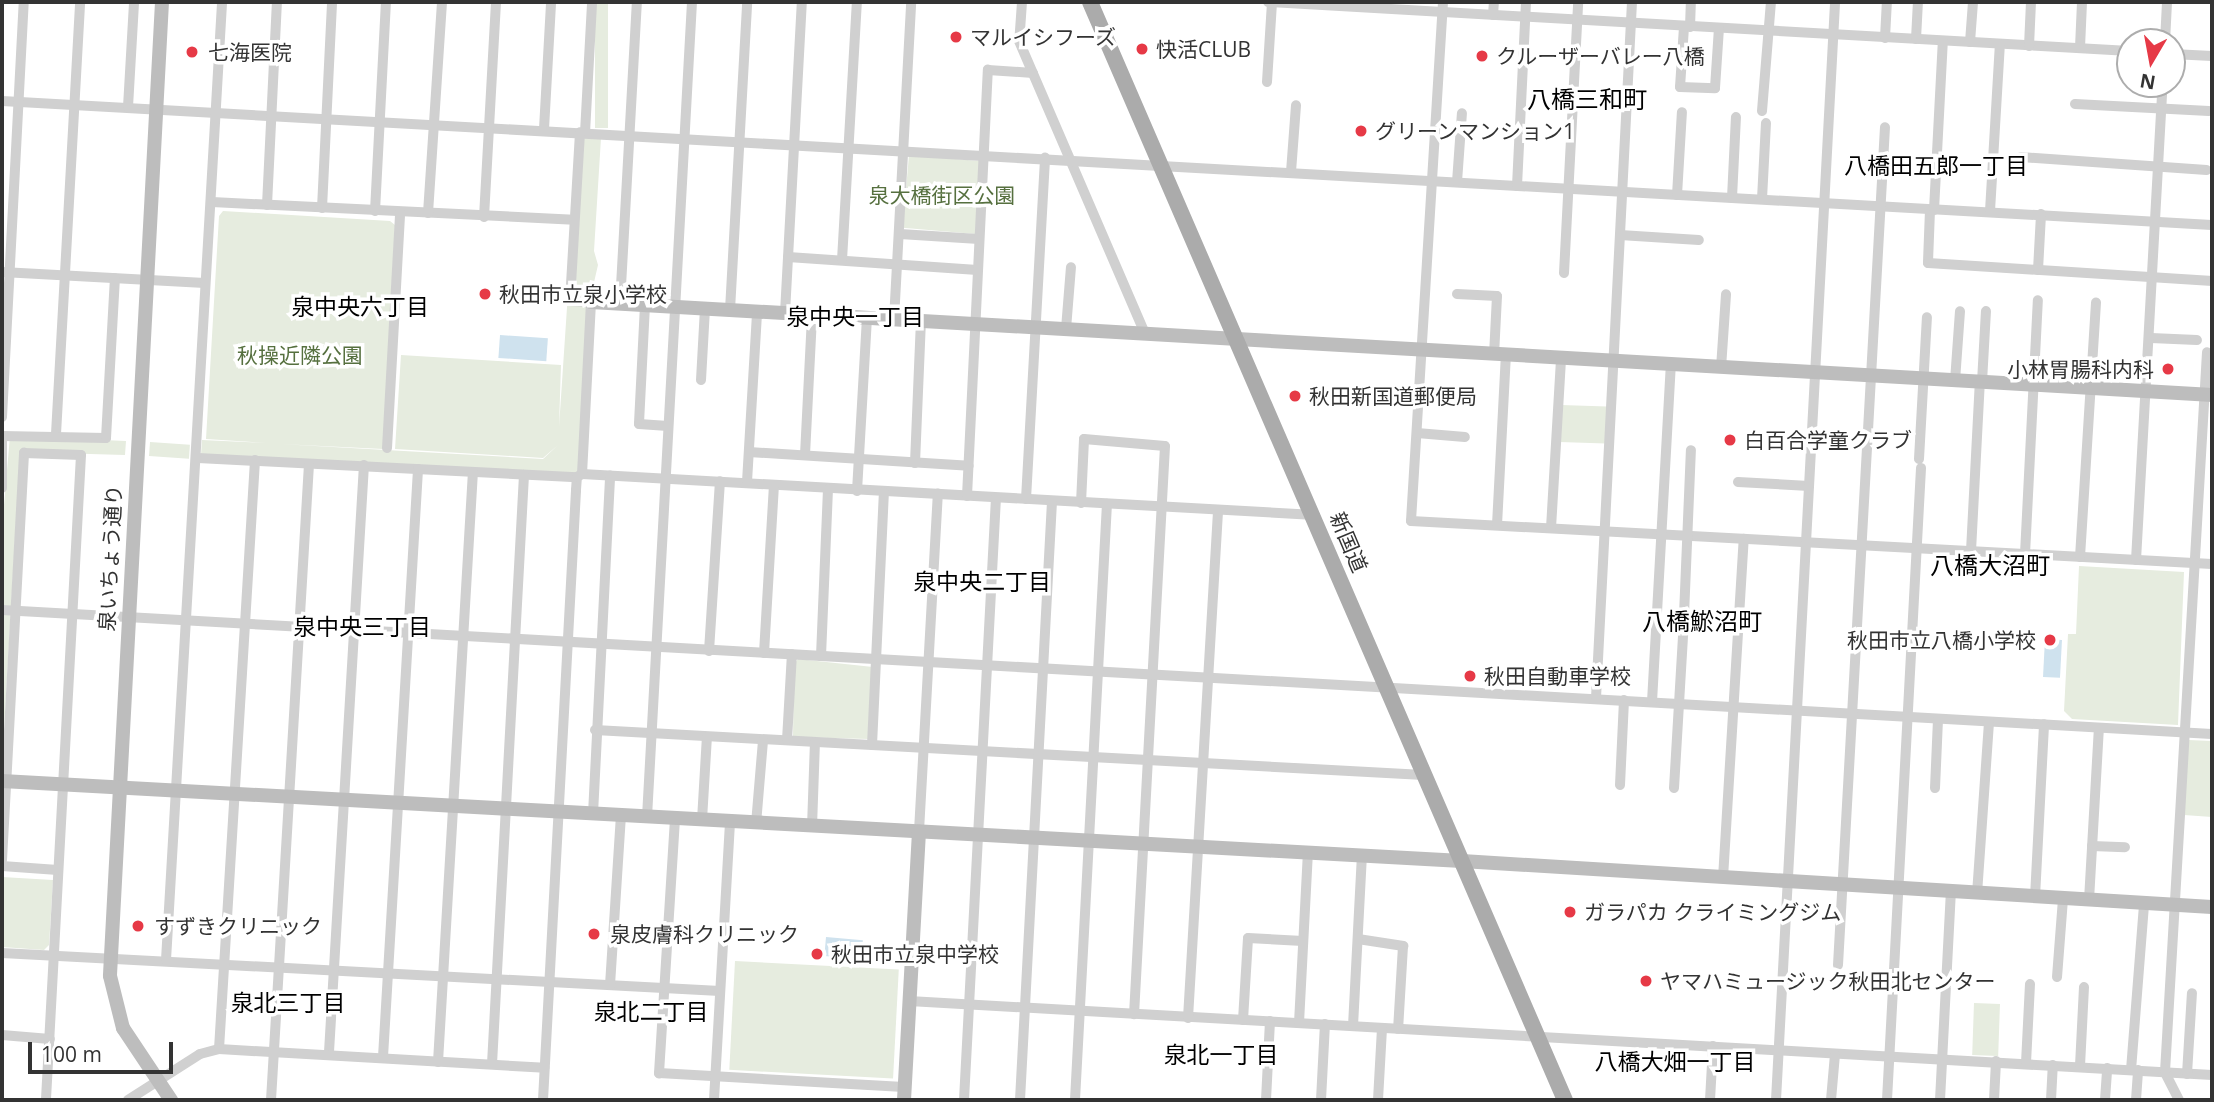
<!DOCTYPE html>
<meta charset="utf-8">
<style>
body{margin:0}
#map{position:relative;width:2214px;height:1102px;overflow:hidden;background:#fff;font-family:"Open Sans","Noto Sans JP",sans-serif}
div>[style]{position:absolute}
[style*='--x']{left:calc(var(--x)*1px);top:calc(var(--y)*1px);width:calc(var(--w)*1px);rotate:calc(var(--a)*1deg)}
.green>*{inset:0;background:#e6ecdf;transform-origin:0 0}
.water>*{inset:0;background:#cfe2ee;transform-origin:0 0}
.street>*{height:10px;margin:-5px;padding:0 5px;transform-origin:5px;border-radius:5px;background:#d0d0d0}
.secondary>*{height:14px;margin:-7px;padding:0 7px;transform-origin:7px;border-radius:7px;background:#bdbdbd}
.primary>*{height:16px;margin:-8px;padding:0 8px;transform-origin:8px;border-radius:8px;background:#ababab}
.dots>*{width:19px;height:19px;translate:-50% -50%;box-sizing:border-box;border:4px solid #fff;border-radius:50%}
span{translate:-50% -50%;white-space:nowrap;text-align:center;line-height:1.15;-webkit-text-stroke:7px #fff;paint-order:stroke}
.poi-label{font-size:21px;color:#333}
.left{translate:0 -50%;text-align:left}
.right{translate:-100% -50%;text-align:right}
.park-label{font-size:21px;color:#56703f}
.street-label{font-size:21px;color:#333}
.neighbourhood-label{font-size:23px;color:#000}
.quarter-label{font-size:24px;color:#000}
.frame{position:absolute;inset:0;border:4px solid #333;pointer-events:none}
.north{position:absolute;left:2116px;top:28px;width:70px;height:70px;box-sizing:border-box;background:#fff;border:2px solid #adadad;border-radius:50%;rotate:190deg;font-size:19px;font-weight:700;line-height:28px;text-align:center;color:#333}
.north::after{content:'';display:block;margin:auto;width:24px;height:32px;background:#e63946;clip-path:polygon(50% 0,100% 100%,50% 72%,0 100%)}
.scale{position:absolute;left:28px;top:1042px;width:145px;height:32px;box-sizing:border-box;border:4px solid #333;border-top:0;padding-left:9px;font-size:21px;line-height:24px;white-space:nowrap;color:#333;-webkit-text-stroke:5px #fff;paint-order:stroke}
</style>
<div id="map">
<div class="green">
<div style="left:595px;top:2px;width:13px;height:126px"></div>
<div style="clip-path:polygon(586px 137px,601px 138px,594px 251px,598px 265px,589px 304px,578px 475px,201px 455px,202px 440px,267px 443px,206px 439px,219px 216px,223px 211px,390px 221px,395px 225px,383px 449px,280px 444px,543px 459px,558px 445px,543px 458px,395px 449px,401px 355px,561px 365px,559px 427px,578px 143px)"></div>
<div style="left:909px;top:155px;width:73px;height:73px;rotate:5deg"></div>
<div style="left:1561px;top:405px;width:46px;height:37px;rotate:2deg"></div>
<div style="clip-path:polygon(10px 436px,126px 441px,125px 455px,20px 452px,2px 765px,2px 528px)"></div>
<div style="left:150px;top:442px;width:40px;height:14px;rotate:4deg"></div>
<div style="clip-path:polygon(2079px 566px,2184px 572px,2178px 725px,2072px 719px,2064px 711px,2068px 634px,2076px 634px)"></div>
<div style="clip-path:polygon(798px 659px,873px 667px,869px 739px,793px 737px,794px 664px)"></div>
<div style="clip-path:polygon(2188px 740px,2212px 741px,2212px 817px,2184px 815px)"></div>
<div style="clip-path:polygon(2px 877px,53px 880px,49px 945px,44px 950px,2px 947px)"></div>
<div style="left:735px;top:961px;width:164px;height:109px;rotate:3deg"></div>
<div style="left:1974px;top:1003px;width:26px;height:52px;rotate:2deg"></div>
</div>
<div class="water">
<div style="left:500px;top:335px;width:48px;height:23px;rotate:4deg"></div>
<div style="left:2045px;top:639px;width:17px;height:38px;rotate:3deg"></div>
<div style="left:826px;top:937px;width:37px;height:19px;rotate:5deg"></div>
</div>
<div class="street">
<div style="--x:1022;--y:2;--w:39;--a:94"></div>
<div style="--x:1019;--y:41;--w:319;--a:66.7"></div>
<div style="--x:1268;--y:2;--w:863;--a:3.25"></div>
<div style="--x:1443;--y:2;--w:520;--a:93.53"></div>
<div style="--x:1411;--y:521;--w:802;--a:3.07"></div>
<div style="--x:1493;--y:15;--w:13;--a:-86"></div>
<div style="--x:1684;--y:27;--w:60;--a:93.8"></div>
<div style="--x:1680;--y:87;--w:35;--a:2"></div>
<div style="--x:1715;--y:88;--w:60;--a:-86.2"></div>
<div style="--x:1690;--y:27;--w:25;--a:-88"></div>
<div style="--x:1885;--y:38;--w:36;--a:-87"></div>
<div style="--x:1916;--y:39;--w:37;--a:-87"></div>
<div style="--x:1970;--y:42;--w:40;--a:-85.7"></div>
<div style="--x:2165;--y:42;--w:40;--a:-87.1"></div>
<div style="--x:2029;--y:46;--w:44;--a:-87.4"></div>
<div style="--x:2080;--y:48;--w:46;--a:-87.5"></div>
<div style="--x:2172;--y:54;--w:40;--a:2.9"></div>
<div style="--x:1267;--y:82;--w:80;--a:-86.4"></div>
<div style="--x:2;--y:101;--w:2213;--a:3.21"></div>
<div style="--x:2075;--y:104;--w:134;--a:3"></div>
<div style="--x:128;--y:107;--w:105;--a:-86.7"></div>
<div style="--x:1762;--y:111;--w:109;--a:-85.3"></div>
<div style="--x:544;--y:129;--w:127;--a:-86.8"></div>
<div style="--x:585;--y:133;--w:131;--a:-86.9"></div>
<div style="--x:2021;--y:157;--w:186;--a:4"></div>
<div style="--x:1291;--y:172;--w:67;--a:-85.7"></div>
<div style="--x:1457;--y:182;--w:69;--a:-85.9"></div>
<div style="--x:1517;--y:186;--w:184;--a:-87.2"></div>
<div style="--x:1677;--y:195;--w:83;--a:-86.6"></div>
<div style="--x:1732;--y:198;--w:81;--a:-87.2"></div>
<div style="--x:1762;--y:199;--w:76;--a:-87"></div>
<div style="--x:212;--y:202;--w:362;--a:2.8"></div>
<div style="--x:267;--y:205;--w:203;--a:-87.2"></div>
<div style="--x:322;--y:208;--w:206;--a:-87.2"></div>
<div style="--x:1930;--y:210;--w:53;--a:92.2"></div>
<div style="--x:1928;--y:263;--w:285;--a:3.6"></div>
<div style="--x:1934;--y:210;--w:169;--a:-87"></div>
<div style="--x:375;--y:211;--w:209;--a:-87"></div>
<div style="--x:1990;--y:211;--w:167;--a:-86.6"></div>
<div style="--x:428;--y:213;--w:211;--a:-86.2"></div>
<div style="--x:484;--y:217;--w:215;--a:-86.8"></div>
<div style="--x:900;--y:234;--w:79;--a:3.6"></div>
<div style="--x:1620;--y:235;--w:79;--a:3.6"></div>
<div style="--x:788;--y:257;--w:190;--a:3.9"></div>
<div style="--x:842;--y:260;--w:258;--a:-86.7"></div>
<div style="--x:2038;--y:270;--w:56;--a:-86.9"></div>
<div style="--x:2;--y:272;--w:203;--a:3.1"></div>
<div style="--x:1564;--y:273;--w:271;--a:-87"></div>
<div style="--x:1457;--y:294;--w:40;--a:2.9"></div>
<div style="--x:1497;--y:296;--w:59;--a:92.9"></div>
<div style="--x:620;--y:304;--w:302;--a:-86.8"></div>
<div style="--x:645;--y:305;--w:119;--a:92.9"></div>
<div style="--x:639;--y:424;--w:29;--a:4"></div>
<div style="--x:730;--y:310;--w:308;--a:-86.8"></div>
<div style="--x:785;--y:313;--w:311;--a:-86.9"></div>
<div style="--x:894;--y:320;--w:318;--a:-86.9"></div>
<div style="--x:1066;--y:329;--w:62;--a:-85.4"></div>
<div style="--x:2151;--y:338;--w:46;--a:2.5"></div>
<div style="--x:1721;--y:368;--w:74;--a:-86.1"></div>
<div style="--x:701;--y:380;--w:71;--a:-86.8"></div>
<div style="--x:1955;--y:381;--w:70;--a:-85.9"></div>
<div style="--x:1982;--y:382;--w:71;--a:-86.8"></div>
<div style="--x:2;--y:417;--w:416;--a:-87"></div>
<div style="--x:1417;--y:433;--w:48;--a:4.8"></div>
<div style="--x:56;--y:434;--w:433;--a:-86.8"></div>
<div style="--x:2;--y:436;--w:104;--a:1.1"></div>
<div style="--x:106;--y:438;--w:160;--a:-86.8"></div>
<div style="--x:2;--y:441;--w:47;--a:90"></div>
<div style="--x:387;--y:448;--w:236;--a:-86.8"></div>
<div style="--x:749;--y:452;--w:220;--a:3.6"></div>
<div style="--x:805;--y:455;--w:140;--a:-87.1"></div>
<div style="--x:198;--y:458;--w:379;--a:2.9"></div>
<div style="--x:1919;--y:459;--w:142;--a:-86.8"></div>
<div style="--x:915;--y:463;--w:142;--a:-87.6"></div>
<div style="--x:582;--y:474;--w:734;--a:3.2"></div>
<div style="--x:747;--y:482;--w:170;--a:-86.6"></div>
<div style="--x:1738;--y:482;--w:71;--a:3.2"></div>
<div style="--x:857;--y:491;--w:172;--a:-86.7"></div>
<div style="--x:967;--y:496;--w:427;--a:-87.2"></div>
<div style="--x:988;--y:70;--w:45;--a:3.8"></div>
<div style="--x:1026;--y:499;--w:342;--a:-86.8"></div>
<div style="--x:1081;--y:503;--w:64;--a:-87.3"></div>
<div style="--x:1084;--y:439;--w:81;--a:4.9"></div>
<div style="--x:1165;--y:446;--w:569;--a:93.12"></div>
<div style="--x:1497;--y:525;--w:169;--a:-87"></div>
<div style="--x:1551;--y:528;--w:169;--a:-86.6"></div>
<div style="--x:1971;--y:551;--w:169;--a:-87"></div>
<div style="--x:2025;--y:554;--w:254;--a:-87.1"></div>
<div style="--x:2080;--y:557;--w:255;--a:-86.4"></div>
<div style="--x:2136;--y:560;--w:477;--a:-86.8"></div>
<div style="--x:2;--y:610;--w:2213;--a:3.21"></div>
<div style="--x:1684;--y:615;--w:165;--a:-87.6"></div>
<div style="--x:709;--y:651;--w:170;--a:-86.3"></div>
<div style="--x:764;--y:653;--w:168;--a:-86.6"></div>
<div style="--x:821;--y:656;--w:167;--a:-87.6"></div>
<div style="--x:1596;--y:698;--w:697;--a:-87.04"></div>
<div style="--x:1652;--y:702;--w:338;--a:-86.8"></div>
<div style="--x:595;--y:730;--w:830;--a:3.11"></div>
<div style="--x:787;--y:740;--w:86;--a:-86.7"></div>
<div style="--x:872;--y:745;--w:253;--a:-87.3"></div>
<div style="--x:1620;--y:785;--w:85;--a:-87.3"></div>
<div style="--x:1674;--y:788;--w:166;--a:-86.6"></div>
<div style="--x:1935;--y:788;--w:69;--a:-87.5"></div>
<div style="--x:593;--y:814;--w:339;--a:-87.1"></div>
<div style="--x:647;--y:817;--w:816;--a:-86.84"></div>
<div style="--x:675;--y:819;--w:255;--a:93.6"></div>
<div style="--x:659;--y:1073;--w:245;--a:3.3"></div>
<div style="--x:702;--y:820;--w:83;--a:-86.6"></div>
<div style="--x:756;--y:824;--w:84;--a:-85.2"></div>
<div style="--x:812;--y:827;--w:85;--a:-88"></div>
<div style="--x:919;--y:831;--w:338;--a:-86.8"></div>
<div style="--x:2092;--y:846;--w:33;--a:2"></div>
<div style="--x:2;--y:860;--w:408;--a:-86.9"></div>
<div style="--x:24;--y:453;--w:57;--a:2"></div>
<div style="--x:81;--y:455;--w:646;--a:93.11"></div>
<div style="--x:2;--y:866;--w:56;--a:4.1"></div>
<div style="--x:1723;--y:878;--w:340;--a:-86.5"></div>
<div style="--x:1977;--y:894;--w:172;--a:-86"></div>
<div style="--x:2035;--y:897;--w:173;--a:-87"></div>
<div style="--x:2089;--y:900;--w:171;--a:-86.7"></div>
<div style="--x:1358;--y:939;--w:46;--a:8.8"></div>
<div style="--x:1403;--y:946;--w:83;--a:93.4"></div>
<div style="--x:2;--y:953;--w:719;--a:3.03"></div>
<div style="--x:166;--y:960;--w:960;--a:-86.65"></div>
<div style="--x:1838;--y:965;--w:839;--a:-86.79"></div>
<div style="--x:2057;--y:977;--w:78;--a:-85.6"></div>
<div style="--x:610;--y:985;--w:169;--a:-86.3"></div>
<div style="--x:909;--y:1001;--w:1305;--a:3.25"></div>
<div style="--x:1188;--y:1018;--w:508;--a:-86.61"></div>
<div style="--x:1243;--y:1020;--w:82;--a:-86.5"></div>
<div style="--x:1248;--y:938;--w:55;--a:3.1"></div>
<div style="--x:1299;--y:1023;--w:171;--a:-87"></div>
<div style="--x:1353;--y:1026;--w:171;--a:-87"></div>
<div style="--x:2;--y:1035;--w:48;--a:4.8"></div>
<div style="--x:219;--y:1049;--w:590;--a:-86.5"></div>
<div style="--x:329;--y:1052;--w:588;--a:-86.59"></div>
<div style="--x:383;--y:1057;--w:589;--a:-86.59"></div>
<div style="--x:438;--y:1062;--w:591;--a:-86.61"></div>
<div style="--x:2026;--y:1063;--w:79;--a:-87.1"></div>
<div style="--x:492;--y:1064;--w:590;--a:-86.89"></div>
<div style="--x:2080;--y:1066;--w:79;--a:-87.1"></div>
<div style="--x:2131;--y:1070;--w:168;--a:-85.5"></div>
<div style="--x:2187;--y:1074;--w:81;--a:-86.5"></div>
<div style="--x:128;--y:1100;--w:85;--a:-32.6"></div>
<div style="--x:200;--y:1054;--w:20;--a:-15"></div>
<div style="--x:219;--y:1049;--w:326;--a:3.3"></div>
<div style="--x:271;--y:1100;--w:637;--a:-86.58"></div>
<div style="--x:543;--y:1100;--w:611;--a:-86.9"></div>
<div style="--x:576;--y:490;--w:13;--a:-86"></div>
<div style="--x:577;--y:477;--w:6;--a:-31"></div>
<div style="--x:582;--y:474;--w:172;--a:-87"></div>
<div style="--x:591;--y:302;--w:21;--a:-177"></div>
<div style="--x:570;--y:301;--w:169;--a:-86.6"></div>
<div style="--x:714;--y:1100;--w:278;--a:-86.7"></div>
<div style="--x:964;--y:1100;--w:603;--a:-86.96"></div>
<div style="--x:1020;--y:1100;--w:599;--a:-86.94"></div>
<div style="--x:1075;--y:1100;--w:597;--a:-86.93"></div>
<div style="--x:1266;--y:1100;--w:79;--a:-87.1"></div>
<div style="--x:1321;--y:1100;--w:76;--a:-87"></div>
<div style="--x:1378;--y:1100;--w:71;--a:-86.8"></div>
<div style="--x:1710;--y:1100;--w:54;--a:-86.8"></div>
<div style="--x:1776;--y:1100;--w:1100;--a:-86.92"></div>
<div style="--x:1831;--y:1100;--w:46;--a:-85"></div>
<div style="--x:1887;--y:1100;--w:633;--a:-86.92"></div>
<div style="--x:1940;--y:1100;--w:207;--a:-87"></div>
<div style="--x:1994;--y:1100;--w:39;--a:-87"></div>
<div style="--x:2051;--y:1100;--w:35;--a:-87"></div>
<div style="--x:2105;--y:1100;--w:32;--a:-86"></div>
<div style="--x:2136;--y:1100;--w:30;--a:-86"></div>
<div style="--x:2179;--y:1100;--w:31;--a:-117"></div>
<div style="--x:2165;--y:1072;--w:721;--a:-86.66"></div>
</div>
<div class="secondary">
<div style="--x:162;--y:2;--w:975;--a:93.06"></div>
<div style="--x:110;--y:976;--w:54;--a:76"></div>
<div style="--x:123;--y:1028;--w:87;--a:56.3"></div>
<div style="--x:591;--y:302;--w:1624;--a:3.28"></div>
<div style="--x:2;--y:781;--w:1462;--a:3.14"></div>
<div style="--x:1462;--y:861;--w:751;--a:3.51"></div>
<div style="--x:904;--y:1100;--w:269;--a:-86.8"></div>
</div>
<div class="primary">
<div style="--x:1090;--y:2;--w:1196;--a:66.61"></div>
</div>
<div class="dots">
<div style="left:956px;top:37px;background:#e63946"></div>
<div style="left:1142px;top:49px;background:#e63946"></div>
<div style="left:192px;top:52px;background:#e63946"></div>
<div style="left:1482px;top:56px;background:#e63946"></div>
<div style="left:1361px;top:131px;background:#e63946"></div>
<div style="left:485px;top:294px;background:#e63946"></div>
<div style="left:2168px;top:369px;background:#e63946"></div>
<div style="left:1295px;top:396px;background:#e63946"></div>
<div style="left:1730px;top:440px;background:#e63946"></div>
<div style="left:2050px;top:640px;background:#e63946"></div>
<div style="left:1470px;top:676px;background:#e63946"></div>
<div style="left:1570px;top:912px;background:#e63946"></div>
<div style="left:138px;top:926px;background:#e63946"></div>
<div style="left:594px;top:934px;background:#e63946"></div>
<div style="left:817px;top:954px;background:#e63946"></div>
<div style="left:1646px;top:981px;background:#e63946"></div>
</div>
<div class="poi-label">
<span class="left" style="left:970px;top:37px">マルイシフーズ</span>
<span class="left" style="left:1156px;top:49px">快活CLUB</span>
<span class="left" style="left:208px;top:52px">七海医院</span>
<span class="left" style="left:1496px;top:56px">クルーザーバレー八橋</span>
<span class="left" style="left:1375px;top:131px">グリーンマンション1</span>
<span class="left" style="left:499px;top:294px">秋田市立泉小学校</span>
<span class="right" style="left:2154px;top:369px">小林胃腸科内科</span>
<span class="left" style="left:1309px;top:396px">秋田新国道郵便局</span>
<span class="left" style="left:1744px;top:440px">白百合学童クラブ</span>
<span class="right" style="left:2036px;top:640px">秋田市立八橋小学校</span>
<span class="left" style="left:1484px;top:676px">秋田自動車学校</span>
<span class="left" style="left:1584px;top:912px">ガラパカ クライミングジム</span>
<span class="left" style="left:154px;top:926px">すずきクリニック</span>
<span class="left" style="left:610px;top:934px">泉皮膚科クリニック</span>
<span class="left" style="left:831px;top:954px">秋田市立泉中学校</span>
<span class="left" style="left:1660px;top:981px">ヤマハミュージック秋田北センター</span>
</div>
<div class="park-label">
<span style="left:942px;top:195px">泉大橋街区公園</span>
<span style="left:300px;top:355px">秋操近隣公園</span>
</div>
<div class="street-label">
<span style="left:1349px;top:542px;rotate:67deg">新国道</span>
<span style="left:110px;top:558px;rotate:-87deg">泉いちょう通り</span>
</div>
<div class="neighbourhood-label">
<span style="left:1936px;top:165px">八橋田五郎一丁目</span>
<span style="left:360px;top:306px">泉中央六丁目</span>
<span style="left:855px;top:316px">泉中央一丁目</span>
<span style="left:982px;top:581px">泉中央二丁目</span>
<span style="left:362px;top:626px">泉中央三丁目</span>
<span style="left:288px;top:1002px">泉北三丁目</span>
<span style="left:651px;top:1011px">泉北二丁目</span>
<span style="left:1221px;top:1054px">泉北一丁目</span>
<span style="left:1675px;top:1061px">八橋大畑一丁目</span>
</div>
<div class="quarter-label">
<span style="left:1587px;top:99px">八橋三和町</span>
<span style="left:1990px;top:565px">八橋大沼町</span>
<span style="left:1702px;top:621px">八橋鯲沼町</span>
</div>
<div class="frame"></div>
<div class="north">N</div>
<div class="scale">100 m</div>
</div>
